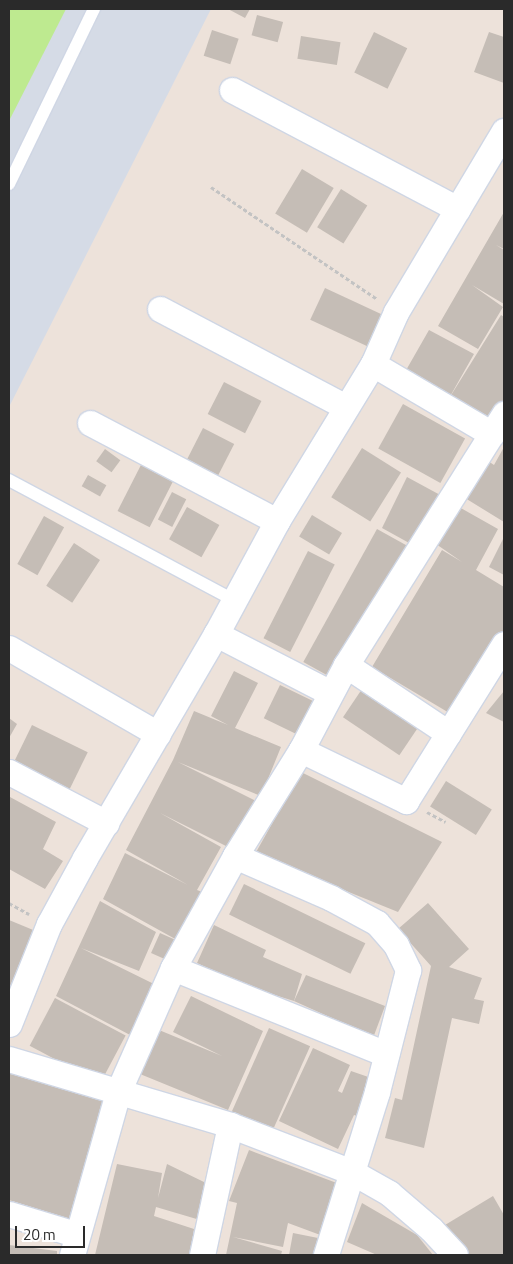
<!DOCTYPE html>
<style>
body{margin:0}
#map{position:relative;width:513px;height:1264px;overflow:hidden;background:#ede2da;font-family:"Titillium Web",sans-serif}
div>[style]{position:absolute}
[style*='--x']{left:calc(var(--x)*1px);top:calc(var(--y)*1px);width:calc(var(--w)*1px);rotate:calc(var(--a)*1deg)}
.airport>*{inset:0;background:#d5dbe6}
.green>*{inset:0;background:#beea90}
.building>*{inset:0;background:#c5bdb6;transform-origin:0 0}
.path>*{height:3px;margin-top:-1.5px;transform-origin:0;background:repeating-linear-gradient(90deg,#c3c3c3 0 4px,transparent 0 6.5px)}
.roads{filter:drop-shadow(1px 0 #cfd6e4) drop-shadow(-1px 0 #cfd6e4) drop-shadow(0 1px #cfd6e4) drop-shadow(0 -1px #cfd6e4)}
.service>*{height:12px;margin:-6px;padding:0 6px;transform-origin:6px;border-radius:6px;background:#fff}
.minor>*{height:25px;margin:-12.5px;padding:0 12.5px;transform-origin:12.5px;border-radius:12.5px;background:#fff}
span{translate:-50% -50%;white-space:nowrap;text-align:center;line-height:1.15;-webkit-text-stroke:4px #fff;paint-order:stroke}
.frame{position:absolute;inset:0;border:10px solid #2a2a2a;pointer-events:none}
.scale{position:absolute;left:15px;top:1226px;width:70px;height:22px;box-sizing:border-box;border:2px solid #2a2a2a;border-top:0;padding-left:6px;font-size:15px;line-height:18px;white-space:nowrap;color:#2a2a2a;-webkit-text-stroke:4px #fff;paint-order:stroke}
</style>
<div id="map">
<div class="airport">
<div style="clip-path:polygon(9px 9px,211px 9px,9px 407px)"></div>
</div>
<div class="green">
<div style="clip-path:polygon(9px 9px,66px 9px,9px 121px)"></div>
</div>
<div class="building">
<div style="clip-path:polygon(228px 9px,250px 9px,245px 18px)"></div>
<div style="left:257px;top:15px;width:27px;height:21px;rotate:15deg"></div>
<div style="left:212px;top:30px;width:28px;height:27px;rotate:18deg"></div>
<div style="left:374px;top:32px;width:37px;height:45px;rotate:26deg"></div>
<div style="clip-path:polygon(489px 32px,504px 37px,504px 83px,474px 72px)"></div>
<div style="left:301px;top:36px;width:40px;height:23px;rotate:9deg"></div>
<div style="left:302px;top:169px;width:37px;height:52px;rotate:31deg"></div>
<div style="left:341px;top:189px;width:31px;height:45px;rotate:32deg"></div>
<div style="clip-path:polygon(504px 212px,504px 249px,496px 245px,504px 250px,504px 304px,472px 285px,503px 307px,478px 349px,438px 326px)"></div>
<div style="left:325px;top:288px;width:63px;height:35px;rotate:25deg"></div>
<div style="clip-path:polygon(501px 315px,504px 317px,504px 406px,490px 428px,401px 379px,429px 330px,474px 354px,448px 400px)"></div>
<div style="left:224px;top:382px;width:42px;height:36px;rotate:27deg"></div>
<div style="left:403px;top:404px;width:71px;height:51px;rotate:29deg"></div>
<div style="left:203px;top:428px;width:35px;height:40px;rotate:27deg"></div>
<div style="clip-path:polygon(504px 447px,504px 522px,465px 498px,488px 461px,494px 465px)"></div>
<div style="left:362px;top:448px;width:46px;height:58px;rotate:32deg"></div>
<div style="left:105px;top:449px;width:19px;height:15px;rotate:36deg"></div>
<div style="left:143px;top:461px;width:36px;height:56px;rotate:27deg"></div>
<div style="left:88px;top:475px;width:21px;height:13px;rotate:29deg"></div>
<div style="clip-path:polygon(407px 477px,442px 496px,411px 544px,382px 528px)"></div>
<div style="left:172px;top:492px;width:16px;height:31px;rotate:27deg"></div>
<div style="left:187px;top:507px;width:37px;height:37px;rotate:29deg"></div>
<div style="clip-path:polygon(459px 507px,498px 529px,476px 570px,504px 587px,504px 638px,456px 717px,372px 667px,442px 550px,462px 562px,436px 544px)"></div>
<div style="left:312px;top:515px;width:35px;height:25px;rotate:31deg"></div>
<div style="left:44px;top:516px;width:23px;height:55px;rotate:29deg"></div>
<div style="left:377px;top:529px;width:35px;height:152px;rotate:29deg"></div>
<div style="clip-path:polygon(504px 537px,504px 575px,489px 567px)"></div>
<div style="left:74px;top:543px;width:31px;height:51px;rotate:33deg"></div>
<div style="left:308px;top:551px;width:30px;height:98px;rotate:27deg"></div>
<div style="clip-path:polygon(234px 671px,258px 683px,235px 728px,281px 747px,261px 796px,178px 762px,258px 802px,234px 850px,160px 813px,221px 847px,197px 890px,202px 892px,177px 940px,103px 899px,125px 853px,188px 885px,126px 850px,173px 760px,194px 711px,228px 725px,211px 716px)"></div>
<div style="left:280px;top:685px;width:43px;height:37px;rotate:26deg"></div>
<div style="left:362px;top:689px;width:68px;height:34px;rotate:34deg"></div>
<div style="clip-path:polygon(504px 691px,504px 722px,486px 713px)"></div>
<div style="clip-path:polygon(9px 718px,17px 724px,9px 738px)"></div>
<div style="left:32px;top:725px;width:62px;height:43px;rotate:26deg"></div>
<div style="clip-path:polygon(301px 772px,442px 842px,398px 912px,255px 854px)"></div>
<div style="left:446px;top:781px;width:54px;height:30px;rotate:32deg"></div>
<div style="clip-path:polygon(10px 797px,56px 822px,43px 849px,63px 861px,45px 889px,9px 869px)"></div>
<div style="left:244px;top:884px;width:135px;height:34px;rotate:26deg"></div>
<div style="clip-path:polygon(100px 901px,156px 932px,139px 971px,81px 948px,158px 986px,132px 1036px,56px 996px)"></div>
<div style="clip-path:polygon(428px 903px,469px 949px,449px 967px,482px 978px,474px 999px,484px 1001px,479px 1024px,452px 1018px,424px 1148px,385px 1138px,395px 1098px,402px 1100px,431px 966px,398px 929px)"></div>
<div style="clip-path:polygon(9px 920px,38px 932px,13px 990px,9px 988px)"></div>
<div style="clip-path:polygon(214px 925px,266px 950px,263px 957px,302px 974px,294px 1001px,249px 987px,197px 963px)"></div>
<div style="left:160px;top:933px;width:24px;height:22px;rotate:24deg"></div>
<div style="clip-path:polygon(306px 975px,385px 1006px,373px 1038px,333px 1022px,334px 1019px,294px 1001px)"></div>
<div style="clip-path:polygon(191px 996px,263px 1031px,228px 1110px,140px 1074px,159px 1030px,222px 1056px,173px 1032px)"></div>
<div style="left:55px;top:998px;width:80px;height:54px;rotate:28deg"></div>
<div style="left:269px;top:1028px;width:45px;height:93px;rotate:24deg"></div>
<div style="clip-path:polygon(313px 1048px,350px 1065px,338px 1091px,342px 1093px,351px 1071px,377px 1080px,363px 1118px,354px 1115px,338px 1149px,279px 1121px)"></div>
<div style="clip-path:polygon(9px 1067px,111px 1100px,70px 1219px,9px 1200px)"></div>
<div style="clip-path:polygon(249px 1150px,342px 1185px,323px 1236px,288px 1223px,283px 1247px,233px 1237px,282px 1251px,281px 1255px,226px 1255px,237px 1203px,229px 1201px)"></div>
<div style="clip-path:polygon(117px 1164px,162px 1173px,158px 1198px,167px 1164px,206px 1183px,200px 1220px,156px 1207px,154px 1216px,194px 1229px,192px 1242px,199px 1255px,95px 1255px)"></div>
<div style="clip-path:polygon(493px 1196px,504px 1215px,504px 1255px,464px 1255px,445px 1225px)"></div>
<div style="clip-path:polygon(362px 1203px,417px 1235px,433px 1255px,377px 1255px,347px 1242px)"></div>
<div style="clip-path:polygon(293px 1233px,318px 1238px,315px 1255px,289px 1255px)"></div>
<div style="clip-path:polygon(9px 1245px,57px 1251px,57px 1255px,9px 1255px)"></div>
</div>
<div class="path">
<div style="--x:211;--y:187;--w:200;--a:34"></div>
<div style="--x:427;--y:812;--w:21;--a:28"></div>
<div style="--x:9;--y:903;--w:23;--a:29"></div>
</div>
<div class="roads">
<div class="service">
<div style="--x:9;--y:184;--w:195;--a:-64.1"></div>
<div style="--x:9;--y:480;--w:255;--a:28.1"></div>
</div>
<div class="minor">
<div style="--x:232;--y:90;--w:255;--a:27.8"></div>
<div style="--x:160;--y:309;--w:210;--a:27.8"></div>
<div style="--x:373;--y:364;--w:138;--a:30.5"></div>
<div style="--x:90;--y:423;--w:211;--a:27.7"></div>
<div style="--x:216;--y:634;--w:127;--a:27.2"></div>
<div style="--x:9;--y:648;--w:172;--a:30"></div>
<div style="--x:346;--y:665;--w:123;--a:33.7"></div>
<div style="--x:301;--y:750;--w:117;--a:25.9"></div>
<div style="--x:406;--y:801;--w:185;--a:-58"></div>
<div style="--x:9;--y:772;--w:110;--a:27.7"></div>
<div style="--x:235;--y:856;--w:105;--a:23.6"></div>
<div style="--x:331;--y:898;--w:52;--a:28.5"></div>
<div style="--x:377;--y:923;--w:29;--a:49"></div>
<div style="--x:396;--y:945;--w:28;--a:64"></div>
<div style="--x:408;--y:970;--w:126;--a:104.3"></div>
<div style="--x:377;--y:1092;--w:171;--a:107.4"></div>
<div style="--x:173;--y:968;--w:230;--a:22"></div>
<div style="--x:9;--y:1024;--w:108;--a:-68.2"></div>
<div style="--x:49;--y:924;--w:75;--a:-61.4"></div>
<div style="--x:85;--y:858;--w:259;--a:-59.7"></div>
<div style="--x:216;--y:634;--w:128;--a:-61.6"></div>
<div style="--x:277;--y:521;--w:184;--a:-58.6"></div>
<div style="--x:373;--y:364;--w:57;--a:-66.1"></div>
<div style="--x:396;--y:312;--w:211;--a:-59.2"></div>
<div style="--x:9;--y:1059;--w:231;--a:16.6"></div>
<div style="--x:230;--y:1125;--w:131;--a:21.1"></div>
<div style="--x:352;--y:1172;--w:43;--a:29.6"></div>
<div style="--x:389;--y:1193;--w:55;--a:40.6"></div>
<div style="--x:431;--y:1229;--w:35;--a:47"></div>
<div style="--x:9;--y:1214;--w:69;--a:16.9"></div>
<div style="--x:72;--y:1255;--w:169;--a:-74.2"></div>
<div style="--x:118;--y:1092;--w:136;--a:-66.1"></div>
<div style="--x:173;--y:968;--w:128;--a:-61"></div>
<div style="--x:235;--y:856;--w:125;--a:-58.1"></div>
<div style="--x:301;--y:750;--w:96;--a:-62.1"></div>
<div style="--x:346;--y:665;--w:297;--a:-57.8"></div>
<div style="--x:202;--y:1255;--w:133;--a:-77.8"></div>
</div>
</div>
<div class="frame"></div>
<div class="scale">20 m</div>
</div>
